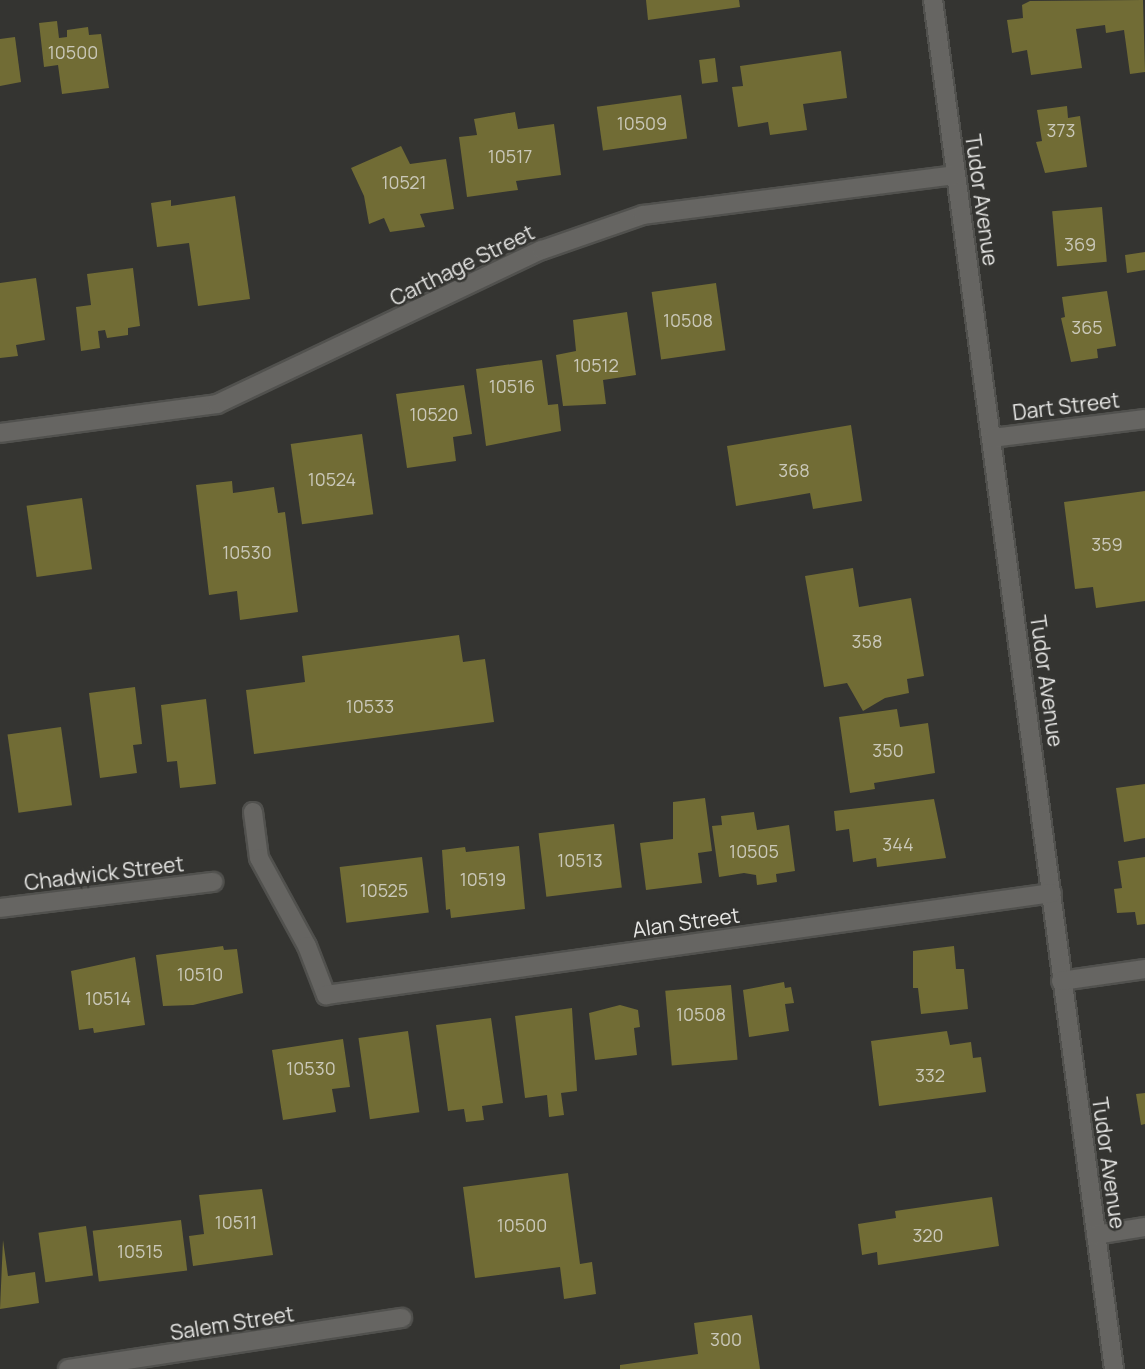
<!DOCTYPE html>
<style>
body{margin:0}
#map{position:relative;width:1145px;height:1369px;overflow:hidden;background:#343431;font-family:Manrope,sans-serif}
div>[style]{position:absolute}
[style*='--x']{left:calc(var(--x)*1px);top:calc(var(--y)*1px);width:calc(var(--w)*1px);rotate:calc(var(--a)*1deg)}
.building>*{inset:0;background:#716c35;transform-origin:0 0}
.roads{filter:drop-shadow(2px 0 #51514e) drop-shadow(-2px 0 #51514e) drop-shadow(0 2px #51514e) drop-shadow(0 -2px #51514e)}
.minor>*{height:18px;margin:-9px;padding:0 9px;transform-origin:9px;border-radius:9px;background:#666562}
span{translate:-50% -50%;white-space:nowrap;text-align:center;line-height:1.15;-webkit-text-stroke:5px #343431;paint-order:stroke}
.number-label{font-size:18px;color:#cac8b9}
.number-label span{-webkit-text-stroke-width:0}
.street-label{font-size:21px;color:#e7e7e5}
</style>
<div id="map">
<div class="building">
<div style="clip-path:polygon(646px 0,739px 0,740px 7px,648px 20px)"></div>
<div style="clip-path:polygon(1143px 0,1145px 72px,1130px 74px,1124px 30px,1106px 33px,1105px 25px,1076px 29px,1082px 68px,1031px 75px,1027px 50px,1012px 53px,1007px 20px,1023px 18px,1022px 5px,1030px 1px)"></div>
<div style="clip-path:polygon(57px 21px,59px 38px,67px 37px,67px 30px,88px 27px,89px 35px,101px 34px,109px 88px,62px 94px,58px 65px,44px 67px,39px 23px)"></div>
<div style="clip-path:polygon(15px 37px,21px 82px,0 86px,0 39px)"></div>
<div style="clip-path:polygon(841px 51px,847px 98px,803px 104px,807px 130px,770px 135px,768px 122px,738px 127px,732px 87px,743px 86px,740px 66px)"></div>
<div style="left:715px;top:58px;width:24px;height:16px;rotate:83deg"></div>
<div style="left:681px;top:95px;width:44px;height:85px;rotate:82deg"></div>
<div style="clip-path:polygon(1067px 106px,1068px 118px,1080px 116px,1087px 167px,1045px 173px,1036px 142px,1042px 141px,1037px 110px)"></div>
<div style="clip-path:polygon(515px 112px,518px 129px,554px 124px,561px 175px,516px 181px,518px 190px,467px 197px,459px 137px,477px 135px,474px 119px)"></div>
<div style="clip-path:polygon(401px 146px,410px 164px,446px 159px,454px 209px,420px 214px,425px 227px,390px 232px,384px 218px,369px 224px,364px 196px,351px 168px)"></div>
<div style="clip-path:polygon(235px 196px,250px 299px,198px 306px,189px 243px,157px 247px,151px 203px,171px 200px,171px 206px)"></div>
<div style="left:1102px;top:207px;width:55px;height:50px;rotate:85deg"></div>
<div style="clip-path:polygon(1145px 252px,1145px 270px,1127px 273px,1125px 255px)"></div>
<div style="clip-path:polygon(133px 268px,140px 326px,128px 328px,128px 335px,107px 338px,105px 330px,98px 331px,100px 348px,81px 351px,76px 307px,91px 305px,87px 274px)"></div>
<div style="clip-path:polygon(36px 278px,45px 340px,16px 345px,18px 356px,0 358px,0 283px)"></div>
<div style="left:716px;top:283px;width:68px;height:65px;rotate:82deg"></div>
<div style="clip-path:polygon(1107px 291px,1116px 346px,1097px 349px,1098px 358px,1071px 362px,1061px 318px,1065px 317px,1062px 297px)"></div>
<div style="clip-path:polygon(627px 312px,636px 375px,603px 380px,606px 404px,563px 406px,556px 355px,576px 351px,573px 320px)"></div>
<div style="clip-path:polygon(542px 360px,548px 405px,558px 404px,561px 431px,486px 446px,476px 369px)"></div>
<div style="clip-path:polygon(464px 385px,472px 434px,453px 437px,456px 461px,407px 468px,396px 394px)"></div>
<div style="clip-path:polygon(851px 425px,862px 501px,813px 509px,810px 493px,736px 506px,727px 446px)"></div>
<div style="left:362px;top:434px;width:81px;height:72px;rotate:82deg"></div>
<div style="clip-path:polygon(232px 481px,233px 493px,274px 487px,278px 513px,285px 512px,298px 612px,240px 620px,237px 591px,209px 595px,196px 485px)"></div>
<div style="clip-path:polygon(1145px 491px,1145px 601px,1096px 608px,1093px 587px,1075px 589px,1064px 502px)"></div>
<div style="left:82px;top:498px;width:72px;height:56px;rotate:82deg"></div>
<div style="clip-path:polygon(853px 568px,859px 607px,911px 598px,924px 676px,907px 679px,909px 693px,885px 698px,863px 711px,847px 683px,824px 687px,805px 576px)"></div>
<div style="clip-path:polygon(459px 635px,463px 662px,485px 659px,494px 722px,254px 754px,246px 690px,305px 682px,302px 656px)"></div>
<div style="clip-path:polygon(135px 687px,142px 744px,133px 745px,137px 773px,100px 778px,89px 693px)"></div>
<div style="clip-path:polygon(206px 699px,216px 784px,180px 788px,177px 761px,167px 762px,161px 705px)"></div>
<div style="clip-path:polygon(897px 709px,900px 727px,928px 723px,935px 773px,874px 783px,875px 789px,850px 793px,839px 717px)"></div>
<div style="left:61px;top:727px;width:79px;height:54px;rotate:82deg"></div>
<div style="clip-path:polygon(1145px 784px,1145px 838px,1124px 842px,1116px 788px)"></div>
<div style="clip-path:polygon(705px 798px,712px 851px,698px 853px,702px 883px,646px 890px,640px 843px,673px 839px,673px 802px)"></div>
<div style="clip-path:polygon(934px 799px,946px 858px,877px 867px,876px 858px,853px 862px,849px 829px,836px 831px,834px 811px)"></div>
<div style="clip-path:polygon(754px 812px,757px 830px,789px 825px,795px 871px,776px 874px,777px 882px,757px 885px,756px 875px,744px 873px,719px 877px,712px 826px,722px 825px,721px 816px)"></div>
<div style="left:614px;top:824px;width:64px;height:76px;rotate:83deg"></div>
<div style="clip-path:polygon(519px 846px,525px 909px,451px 918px,450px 909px,446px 910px,442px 850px,465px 847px,466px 852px)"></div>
<div style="left:422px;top:857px;width:56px;height:83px;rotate:83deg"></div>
<div style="clip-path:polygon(1145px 857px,1145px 924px,1137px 925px,1135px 912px,1117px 913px,1114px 889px,1122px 888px,1118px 861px)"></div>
<div style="clip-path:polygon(223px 946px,224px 950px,237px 949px,243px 993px,193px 1005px,163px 1006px,156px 955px)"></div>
<div style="clip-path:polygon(954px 946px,956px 969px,964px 969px,968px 1009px,921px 1014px,918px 988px,913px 988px,913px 951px)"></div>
<div style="clip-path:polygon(135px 957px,145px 1025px,94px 1033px,93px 1028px,79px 1030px,71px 971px)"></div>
<div style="clip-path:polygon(784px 982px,785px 988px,791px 987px,794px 1003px,785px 1004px,789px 1031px,749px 1037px,743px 990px)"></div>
<div style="left:731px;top:985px;width:75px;height:66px;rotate:85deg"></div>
<div style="clip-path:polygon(620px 1005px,638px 1010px,640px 1027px,634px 1028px,637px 1055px,595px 1060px,589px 1013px)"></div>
<div style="clip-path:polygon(572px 1008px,577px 1091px,561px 1093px,564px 1115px,549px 1117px,547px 1095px,525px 1098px,515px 1016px)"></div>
<div style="clip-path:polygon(491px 1018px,503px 1103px,482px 1106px,484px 1120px,466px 1122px,464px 1109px,448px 1111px,436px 1025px)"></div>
<div style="left:408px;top:1031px;width:82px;height:50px;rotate:82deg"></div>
<div style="clip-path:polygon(947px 1031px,950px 1045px,971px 1042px,973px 1058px,981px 1057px,986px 1092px,879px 1106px,871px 1041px)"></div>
<div style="clip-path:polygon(343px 1039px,350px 1087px,332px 1089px,336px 1112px,283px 1120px,272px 1050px)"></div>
<div style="clip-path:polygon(1145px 1093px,1145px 1124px,1141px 1125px,1136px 1094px)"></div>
<div style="clip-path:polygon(568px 1173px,580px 1264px,592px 1262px,596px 1294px,564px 1299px,560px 1267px,475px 1278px,463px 1187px)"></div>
<div style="clip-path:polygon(262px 1189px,273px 1255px,193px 1266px,189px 1236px,204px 1234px,199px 1195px)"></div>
<div style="clip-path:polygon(992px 1197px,999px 1246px,878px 1265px,877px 1252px,862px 1255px,858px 1224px,896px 1218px,895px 1211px)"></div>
<div style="left:181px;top:1220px;width:51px;height:89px;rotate:83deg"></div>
<div style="left:86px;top:1226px;width:50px;height:48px;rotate:82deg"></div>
<div style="clip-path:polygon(3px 1240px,8px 1276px,35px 1272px,39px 1303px,0 1309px)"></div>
<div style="clip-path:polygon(752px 1315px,760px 1369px,620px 1369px,620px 1365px,698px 1354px,694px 1323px)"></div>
</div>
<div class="roads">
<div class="minor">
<div style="--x:933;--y:0;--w:1381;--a:82.47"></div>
<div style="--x:0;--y:433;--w:219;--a:-7.6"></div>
<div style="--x:217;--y:404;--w:360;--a:-25.4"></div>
<div style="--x:542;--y:250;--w:107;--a:-19.1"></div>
<div style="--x:643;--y:215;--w:315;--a:-7.3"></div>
<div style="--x:992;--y:438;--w:154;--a:-7.1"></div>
<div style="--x:253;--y:812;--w:46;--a:82.6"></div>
<div style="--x:259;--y:858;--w:100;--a:61.4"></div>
<div style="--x:307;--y:946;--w:53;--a:68.8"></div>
<div style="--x:326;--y:995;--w:733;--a:-8"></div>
<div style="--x:0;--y:908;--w:215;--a:-7"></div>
<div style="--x:1061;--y:981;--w:85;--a:-8.1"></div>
<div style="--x:1096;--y:1235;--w:50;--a:-9.3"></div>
<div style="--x:68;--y:1369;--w:338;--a:-8.7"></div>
</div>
</div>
<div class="number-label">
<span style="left:73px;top:52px">10500</span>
<span style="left:642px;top:123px">10509</span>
<span style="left:1061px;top:130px">373</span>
<span style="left:510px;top:156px">10517</span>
<span style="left:404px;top:182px">10521</span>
<span style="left:1080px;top:244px">369</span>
<span style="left:688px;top:320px">10508</span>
<span style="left:1087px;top:327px">365</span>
<span style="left:596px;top:365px">10512</span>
<span style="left:512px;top:386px">10516</span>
<span style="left:434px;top:414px">10520</span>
<span style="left:794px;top:470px">368</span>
<span style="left:332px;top:479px">10524</span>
<span style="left:1107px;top:544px">359</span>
<span style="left:247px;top:552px">10530</span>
<span style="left:867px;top:641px">358</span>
<span style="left:370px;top:706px">10533</span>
<span style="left:888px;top:750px">350</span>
<span style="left:898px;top:844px">344</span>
<span style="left:754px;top:851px">10505</span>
<span style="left:580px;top:860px">10513</span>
<span style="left:483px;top:879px">10519</span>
<span style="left:384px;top:890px">10525</span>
<span style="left:200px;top:974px">10510</span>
<span style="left:108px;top:998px">10514</span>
<span style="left:701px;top:1014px">10508</span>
<span style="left:311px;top:1068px">10530</span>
<span style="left:930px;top:1075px">332</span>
<span style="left:236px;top:1222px">10511</span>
<span style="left:522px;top:1225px">10500</span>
<span style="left:928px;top:1235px">320</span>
<span style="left:140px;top:1251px">10515</span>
<span style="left:726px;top:1339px">300</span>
</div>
<div class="street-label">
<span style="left:982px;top:200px;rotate:82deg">Tudor Avenue</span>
<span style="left:462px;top:265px;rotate:-26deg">Carthage Street</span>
<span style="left:1066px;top:406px;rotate:-7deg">Dart Street</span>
<span style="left:1047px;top:681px;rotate:82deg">Tudor Avenue</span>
<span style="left:104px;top:873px;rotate:-7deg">Chadwick Street</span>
<span style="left:686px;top:922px;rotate:-8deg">Alan Street</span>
<span style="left:1109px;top:1163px;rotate:82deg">Tudor Avenue</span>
<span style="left:232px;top:1323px;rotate:-9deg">Salem Street</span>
</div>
</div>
